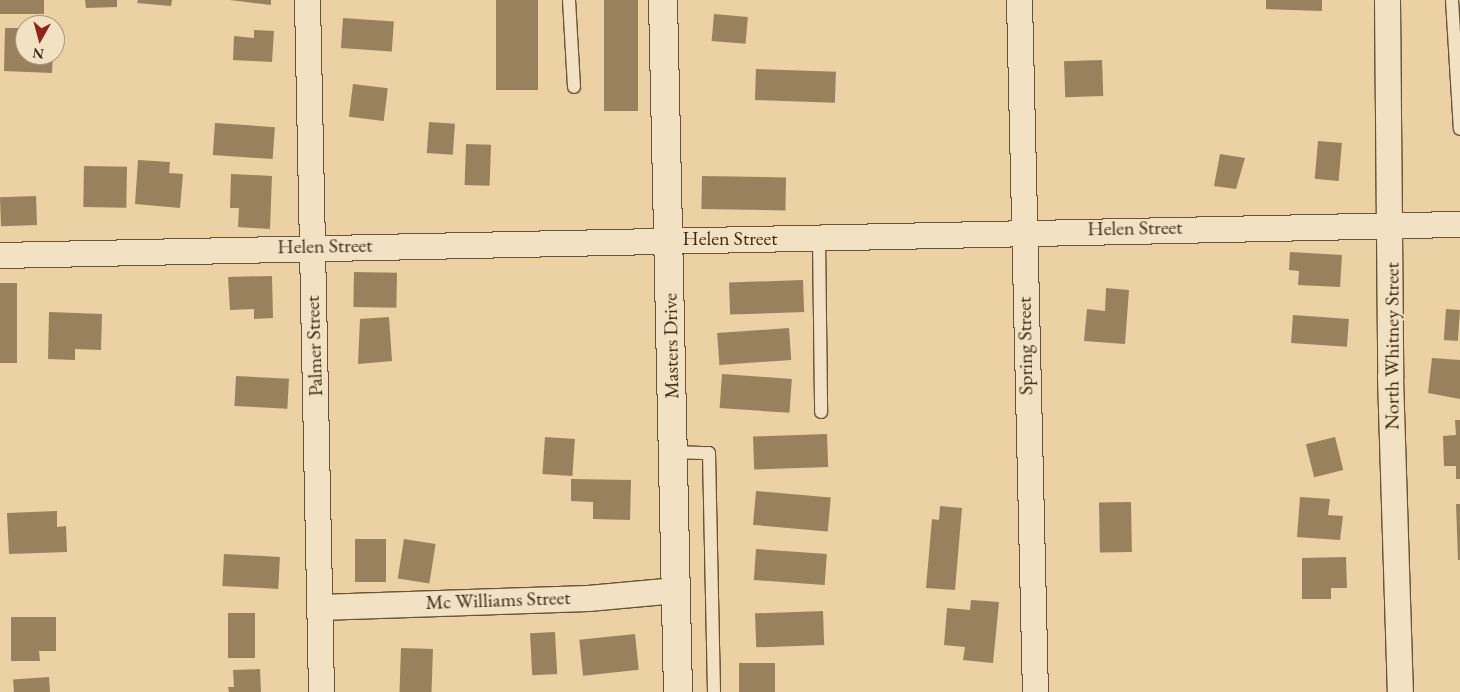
<!DOCTYPE html>
<style>
body{margin:0}
#map{position:relative;width:1460px;height:692px;overflow:hidden;background:#ebd1a3;font-family:"EB Garamond",serif}
div>[style]{position:absolute}
[style*='--x']{left:calc(var(--x)*1px);top:calc(var(--y)*1px);width:calc(var(--w)*1px);rotate:calc(var(--a)*1deg)}
.building>*{inset:0;background:#98815c;transform-origin:0 0}
.roads{filter:drop-shadow(1px 0 #695434) drop-shadow(-1px 0 #695434) drop-shadow(0 1px #695434) drop-shadow(0 -1px #695434)}
.lane>*{height:12px;margin:-6px;padding:0 6px;transform-origin:6px;border-radius:6px;background:#f2e1c3}
.street>*{height:25px;margin:-12.5px;padding:0 12.5px;transform-origin:12.5px;border-radius:12.5px;background:#f2e1c3}
.secondary>*{height:28px;margin:-14px;padding:0 14px;transform-origin:14px;border-radius:14px;background:#f2e1c3}
span{translate:-50% -50%;white-space:nowrap;text-align:center;line-height:1.15;-webkit-text-stroke:4px #f2e1c3;paint-order:stroke}
.street-label{font-size:20px;color:#3e2a0f}
.north{position:absolute;left:15px;top:15px;width:50px;height:50px;box-sizing:border-box;background:#f2e1c3;border:1px solid #aa987b;border-radius:50%;rotate:187deg;font-size:14px;font-weight:700;line-height:20px;text-align:center;color:#3e2a0f}
.north::after{content:'';display:block;margin:auto;width:18px;height:22px;background:#8f2418;clip-path:polygon(50% 0,100% 100%,50% 72%,0 100%)}
</style>
<div id="map">
<div class="building">
<div style="left:0;top:0;width:44px;height:14px"></div>
<div style="clip-path:polygon(85px 0,117px 0,117px 7px,86px 8px)"></div>
<div style="clip-path:polygon(138px 0,172px 0,171px 6px,137px 3px)"></div>
<div style="clip-path:polygon(230px 0,271px 0,271px 5px)"></div>
<div style="left:496px;top:0;width:42px;height:90px"></div>
<div style="left:604px;top:0;width:34px;height:111px"></div>
<div style="clip-path:polygon(1266px 0,1322px 0,1322px 11px,1266px 9px)"></div>
<div style="left:714px;top:14px;width:34px;height:27px;rotate:5deg"></div>
<div style="left:343px;top:18px;width:51px;height:30px;rotate:4deg"></div>
<div style="clip-path:polygon(5px 28px,25px 28px,25px 55px,53px 55px,52px 73px,4px 71px)"></div>
<div style="clip-path:polygon(254px 30px,274px 31px,272px 62px,233px 60px,234px 36px,254px 38px)"></div>
<div style="left:1102px;top:60px;width:36px;height:38px;rotate:88deg"></div>
<div style="left:756px;top:69px;width:80px;height:31px;rotate:2deg"></div>
<div style="left:353px;top:84px;width:35px;height:33px;rotate:7deg"></div>
<div style="left:429px;top:122px;width:26px;height:31px;rotate:4deg"></div>
<div style="left:215px;top:123px;width:60px;height:32px;rotate:4deg"></div>
<div style="left:1318px;top:141px;width:24px;height:38px;rotate:5deg"></div>
<div style="left:466px;top:144px;width:25px;height:41px;rotate:2deg"></div>
<div style="clip-path:polygon(1220px 154px,1245px 158px,1236px 189px,1214px 186px)"></div>
<div style="clip-path:polygon(138px 160px,170px 162px,169px 173px,183px 174px,180px 208px,135px 204px)"></div>
<div style="left:84px;top:166px;width:43px;height:41px;rotate:1deg"></div>
<div style="clip-path:polygon(231px 174px,272px 176px,270px 229px,238px 227px,239px 208px,230px 208px)"></div>
<div style="left:702px;top:176px;width:84px;height:33px;rotate:1deg"></div>
<div style="left:36px;top:196px;width:29px;height:36px;rotate:88deg"></div>
<div style="clip-path:polygon(1290px 252px,1342px 255px,1340px 287px,1298px 285px,1299px 271px,1289px 270px)"></div>
<div style="left:354px;top:272px;width:43px;height:35px;rotate:1deg"></div>
<div style="clip-path:polygon(272px 276px,273px 318px,254px 319px,254px 309px,230px 310px,228px 277px)"></div>
<div style="left:803px;top:280px;width:32px;height:74px;rotate:88deg"></div>
<div style="left:0;top:283px;width:17px;height:80px"></div>
<div style="clip-path:polygon(1106px 288px,1129px 290px,1125px 344px,1084px 341px,1087px 309px,1105px 311px)"></div>
<div style="left:1446px;top:309px;width:14px;height:31px;rotate:4deg"></div>
<div style="clip-path:polygon(49px 312px,102px 314px,101px 350px,75px 349px,75px 360px,48px 359px)"></div>
<div style="left:1293px;top:315px;width:56px;height:28px;rotate:4deg"></div>
<div style="clip-path:polygon(389px 317px,392px 361px,358px 364px,360px 319px)"></div>
<div style="left:789px;top:328px;width:32px;height:72px;rotate:86deg"></div>
<div style="clip-path:polygon(1432px 358px,1460px 360px,1460px 399px,1428px 393px)"></div>
<div style="left:722px;top:374px;width:70px;height:34px;rotate:4deg"></div>
<div style="left:236px;top:376px;width:53px;height:30px;rotate:3deg"></div>
<div style="clip-path:polygon(1455px 420px,1460px 420px,1460px 479px,1456px 479px,1456px 466px,1444px 466px,1443px 436px,1456px 435px)"></div>
<div style="left:827px;top:434px;width:33px;height:74px;rotate:88deg"></div>
<div style="left:545px;top:437px;width:30px;height:37px;rotate:4deg"></div>
<div style="left:1335px;top:437px;width:34px;height:30px;rotate:76deg"></div>
<div style="clip-path:polygon(571px 479px,631px 480px,630px 520px,593px 519px,593px 502px,571px 501px)"></div>
<div style="left:756px;top:491px;width:75px;height:34px;rotate:5deg"></div>
<div style="clip-path:polygon(1300px 497px,1330px 499px,1328px 515px,1343px 516px,1340px 540px,1297px 537px)"></div>
<div style="left:1131px;top:502px;width:50px;height:32px;rotate:89deg"></div>
<div style="clip-path:polygon(1456px 504px,1460px 504px,1460px 560px,1458px 560px)"></div>
<div style="clip-path:polygon(940px 506px,962px 508px,955px 590px,926px 588px,932px 519px,939px 520px)"></div>
<div style="clip-path:polygon(57px 511px,57px 527px,66px 526px,67px 552px,9px 554px,7px 513px)"></div>
<div style="left:355px;top:539px;width:31px;height:43px"></div>
<div style="left:404px;top:539px;width:32px;height:40px;rotate:9deg"></div>
<div style="left:756px;top:549px;width:71px;height:31px;rotate:4deg"></div>
<div style="left:224px;top:554px;width:56px;height:32px;rotate:3deg"></div>
<div style="clip-path:polygon(1346px 557px,1347px 588px,1331px 588px,1331px 599px,1302px 599px,1302px 558px)"></div>
<div style="clip-path:polygon(971px 600px,999px 602px,993px 663px,963px 660px,965px 647px,944px 645px,947px 608px,970px 610px)"></div>
<div style="left:823px;top:611px;width:34px;height:68px;rotate:88deg"></div>
<div style="left:228px;top:613px;width:27px;height:45px"></div>
<div style="clip-path:polygon(11px 617px,56px 617px,56px 651px,39px 651px,40px 661px,11px 661px)"></div>
<div style="left:555px;top:632px;width:42px;height:25px;rotate:87deg"></div>
<div style="left:635px;top:634px;width:36px;height:56px;rotate:84deg"></div>
<div style="left:401px;top:648px;width:32px;height:44px;rotate:2deg"></div>
<div style="left:739px;top:663px;width:36px;height:29px"></div>
<div style="clip-path:polygon(260px 669px,261px 692px,229px 692px,228px 687px,234px 687px,233px 670px)"></div>
<div style="left:49px;top:677px;width:15px;height:36px;rotate:86deg"></div>
</div>
<div class="roads">
<div class="lane">
<div style="--x:569;--y:0;--w:87;--a:86.7"></div>
<div style="--x:1452;--y:0;--w:129;--a:86.5"></div>
<div style="--x:819;--y:237;--w:175;--a:89.3"></div>
<div style="--x:673;--y:452;--w:36;--a:2"></div>
<div style="--x:709;--y:453;--w:239;--a:88.8"></div>
</div>
<div class="street">
<div style="--x:307;--y:0;--w:692;--a:88.84"></div>
<div style="--x:1019;--y:0;--w:692;--a:88.68"></div>
<div style="--x:1387;--y:0;--w:377;--a:89.5"></div>
<div style="--x:1390;--y:377;--w:315;--a:88.2"></div>
<div style="--x:0;--y:255;--w:1460;--a:-1.22"></div>
<div style="--x:319;--y:607;--w:269;--a:-1.9"></div>
<div style="--x:588;--y:598;--w:88;--a:-5.2"></div>
</div>
<div class="secondary">
<div style="--x:663;--y:0;--w:692;--a:88.76"></div>
</div>
</div>
<div class="street-label">
<span style="left:1135px;top:228px;rotate:-1deg">Helen Street</span>
<span style="left:730px;top:238px">Helen Street</span>
<span style="left:325px;top:246px;rotate:-1deg">Helen Street</span>
<span style="left:314px;top:346px;rotate:-92deg">Palmer Street</span>
<span style="left:671px;top:346px;rotate:-91deg">Masters Drive</span>
<span style="left:1025px;top:346px;rotate:-91deg">Spring Street</span>
<span style="left:1392px;top:346px;rotate:-90deg">North Whitney Street</span>
<span style="left:498px;top:600px;rotate:-2deg">Mc Williams Street</span>
</div>
<div class="north">N</div>
</div>
